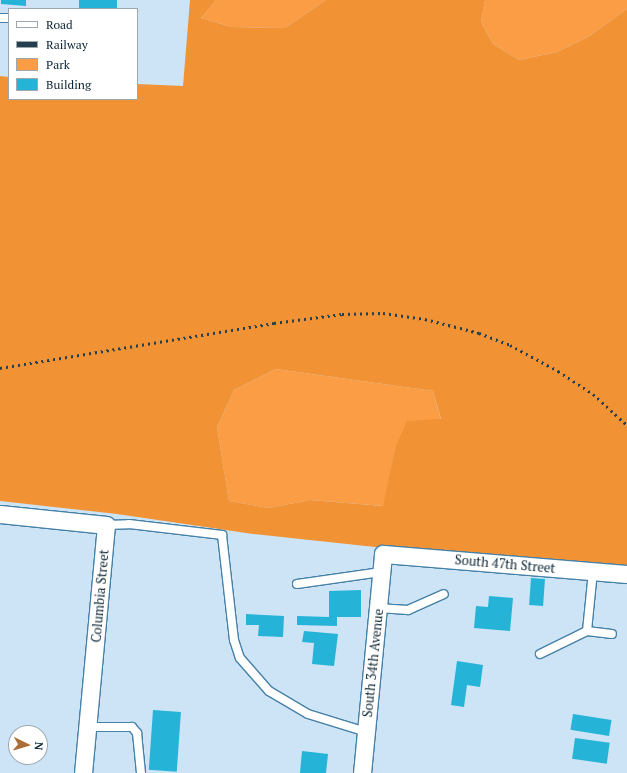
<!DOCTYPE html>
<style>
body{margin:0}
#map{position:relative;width:627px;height:773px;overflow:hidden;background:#cce4f5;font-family:"PT Serif",serif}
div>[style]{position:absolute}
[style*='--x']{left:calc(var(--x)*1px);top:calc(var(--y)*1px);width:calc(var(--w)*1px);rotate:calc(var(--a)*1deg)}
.green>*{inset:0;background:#fb9d44}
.forest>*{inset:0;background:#f19235}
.building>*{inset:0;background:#25b3d7;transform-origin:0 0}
.roads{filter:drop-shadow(1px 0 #4580a7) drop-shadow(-1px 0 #4580a7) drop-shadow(0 1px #4580a7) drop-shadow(0 -1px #4580a7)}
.service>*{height:8px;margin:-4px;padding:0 4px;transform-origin:4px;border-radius:4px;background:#fff}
.minor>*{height:17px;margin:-8.5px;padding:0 8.5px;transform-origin:8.5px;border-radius:8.5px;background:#fff}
.rail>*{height:3px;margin-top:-1.5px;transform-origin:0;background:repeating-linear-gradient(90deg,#263f4f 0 2px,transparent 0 6px)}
span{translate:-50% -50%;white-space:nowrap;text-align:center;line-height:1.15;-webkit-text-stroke:3px #fff;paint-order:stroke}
.street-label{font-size:13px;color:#092232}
.legend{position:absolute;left:8px;top:8px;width:130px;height:92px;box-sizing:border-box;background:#fff;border:1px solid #9da7ad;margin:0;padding:5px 7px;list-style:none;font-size:12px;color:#092232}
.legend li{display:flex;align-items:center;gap:8px;height:20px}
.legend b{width:20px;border:1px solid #9da7ad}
.north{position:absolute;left:8px;top:725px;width:40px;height:40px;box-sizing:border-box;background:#fff;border:1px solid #9da7ad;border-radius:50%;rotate:95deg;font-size:11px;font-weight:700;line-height:16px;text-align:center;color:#092232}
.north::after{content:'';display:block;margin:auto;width:14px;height:18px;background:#ac6d34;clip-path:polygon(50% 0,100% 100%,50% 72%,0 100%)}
</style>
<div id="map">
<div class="green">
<div style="clip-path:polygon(216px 0,326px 0,285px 28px,231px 27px,201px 18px)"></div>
<div style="clip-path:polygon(485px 0,627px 0,627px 9px,588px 37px,557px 52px,519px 60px,493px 44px,481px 22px)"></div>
<div style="clip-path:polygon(276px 369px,433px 391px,441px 420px,395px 448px,384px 506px,310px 500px,269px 508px,229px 501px,217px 427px,234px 390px)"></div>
</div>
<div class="forest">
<div style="clip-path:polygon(evenodd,190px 0,216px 0,201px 18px,231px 27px,285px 28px,326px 0,485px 0,481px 22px,493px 44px,519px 60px,557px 52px,588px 37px,627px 9px,627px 567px,375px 547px,253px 534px,117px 514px,0 501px,0 76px,9px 77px,9px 99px,137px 99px,137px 84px,183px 86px,190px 0,276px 369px,433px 391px,441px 419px,407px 421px,395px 448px,383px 506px,310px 500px,269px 508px,229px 501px,217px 427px,234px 390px,276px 369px)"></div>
</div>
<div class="building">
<div style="clip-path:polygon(1px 0,26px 0,26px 6px,1px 4px)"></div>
<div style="left:79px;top:0;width:38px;height:9px"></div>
<div style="left:531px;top:578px;width:14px;height:27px;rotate:4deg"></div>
<div style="clip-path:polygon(361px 590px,361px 617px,331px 617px,337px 617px,337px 626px,297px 625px,297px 616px,329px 617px,329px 591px)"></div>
<div style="clip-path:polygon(489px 596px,513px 598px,510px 631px,474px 628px,476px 606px,488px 607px)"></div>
<div style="clip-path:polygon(246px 614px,284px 616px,283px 637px,258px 636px,259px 625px,246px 625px)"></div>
<div style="clip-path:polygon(304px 631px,338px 634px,334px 666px,312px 664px,314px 643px,302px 642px)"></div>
<div style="clip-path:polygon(457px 661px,483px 665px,480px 687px,467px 685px,464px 707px,451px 705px)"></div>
<div style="left:153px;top:710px;width:28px;height:60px;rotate:4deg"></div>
<div style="left:573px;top:714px;width:39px;height:16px;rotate:9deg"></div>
<div style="left:575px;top:738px;width:35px;height:21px;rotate:8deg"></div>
<div style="clip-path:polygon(302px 751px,328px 754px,326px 773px,300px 773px)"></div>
</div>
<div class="roads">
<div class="service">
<div style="--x:0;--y:18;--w:9;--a:0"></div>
<div style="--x:106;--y:525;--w:23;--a:-2"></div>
<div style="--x:129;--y:524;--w:94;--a:6.7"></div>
<div style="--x:222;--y:535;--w:106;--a:83.5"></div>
<div style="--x:234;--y:640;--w:19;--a:72"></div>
<div style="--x:240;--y:658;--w:44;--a:48.7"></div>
<div style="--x:269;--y:691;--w:45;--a:30.5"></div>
<div style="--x:308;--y:714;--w:61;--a:17.2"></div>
<div style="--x:297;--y:584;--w:85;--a:-8.1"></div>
<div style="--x:378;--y:608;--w:30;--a:4"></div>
<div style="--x:408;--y:610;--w:39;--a:-24"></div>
<div style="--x:587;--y:631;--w:25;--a:7"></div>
<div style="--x:540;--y:654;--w:52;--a:-26.1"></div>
<div style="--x:587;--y:631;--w:60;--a:-84.3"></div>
<div style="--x:88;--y:727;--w:44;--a:0"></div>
<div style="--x:132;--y:727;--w:8;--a:50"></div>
<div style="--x:137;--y:733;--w:40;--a:84.3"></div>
</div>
<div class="minor">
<div style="--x:0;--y:514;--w:107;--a:5.9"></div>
<div style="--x:106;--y:525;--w:249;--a:95.3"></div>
<div style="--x:362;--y:773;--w:220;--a:-84.5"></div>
<div style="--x:383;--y:554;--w:245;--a:4.7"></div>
</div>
</div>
<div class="rail">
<div style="--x:0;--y:368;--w:278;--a:-9.3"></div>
<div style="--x:274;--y:323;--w:69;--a:-7.5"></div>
<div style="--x:342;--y:314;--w:41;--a:-1.4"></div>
<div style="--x:383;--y:313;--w:42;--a:8.1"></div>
<div style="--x:425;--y:319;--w:56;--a:14.5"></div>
<div style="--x:479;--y:333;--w:33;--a:21"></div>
<div style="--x:510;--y:345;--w:55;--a:28.4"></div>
<div style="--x:558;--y:371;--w:42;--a:33.3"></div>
<div style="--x:593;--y:394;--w:46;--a:42.4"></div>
</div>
<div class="street-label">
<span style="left:505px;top:564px;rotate:5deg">South 47th Street</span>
<span style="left:100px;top:596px;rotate:-85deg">Columbia Street</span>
<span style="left:373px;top:663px;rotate:-84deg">South 34th Avenue</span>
</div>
<ul class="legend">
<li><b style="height:5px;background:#fff"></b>Road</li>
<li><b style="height:5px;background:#263f4f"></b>Railway</li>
<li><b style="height:11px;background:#fb9d44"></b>Park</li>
<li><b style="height:11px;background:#25b3d7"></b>Building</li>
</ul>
<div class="north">N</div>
</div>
